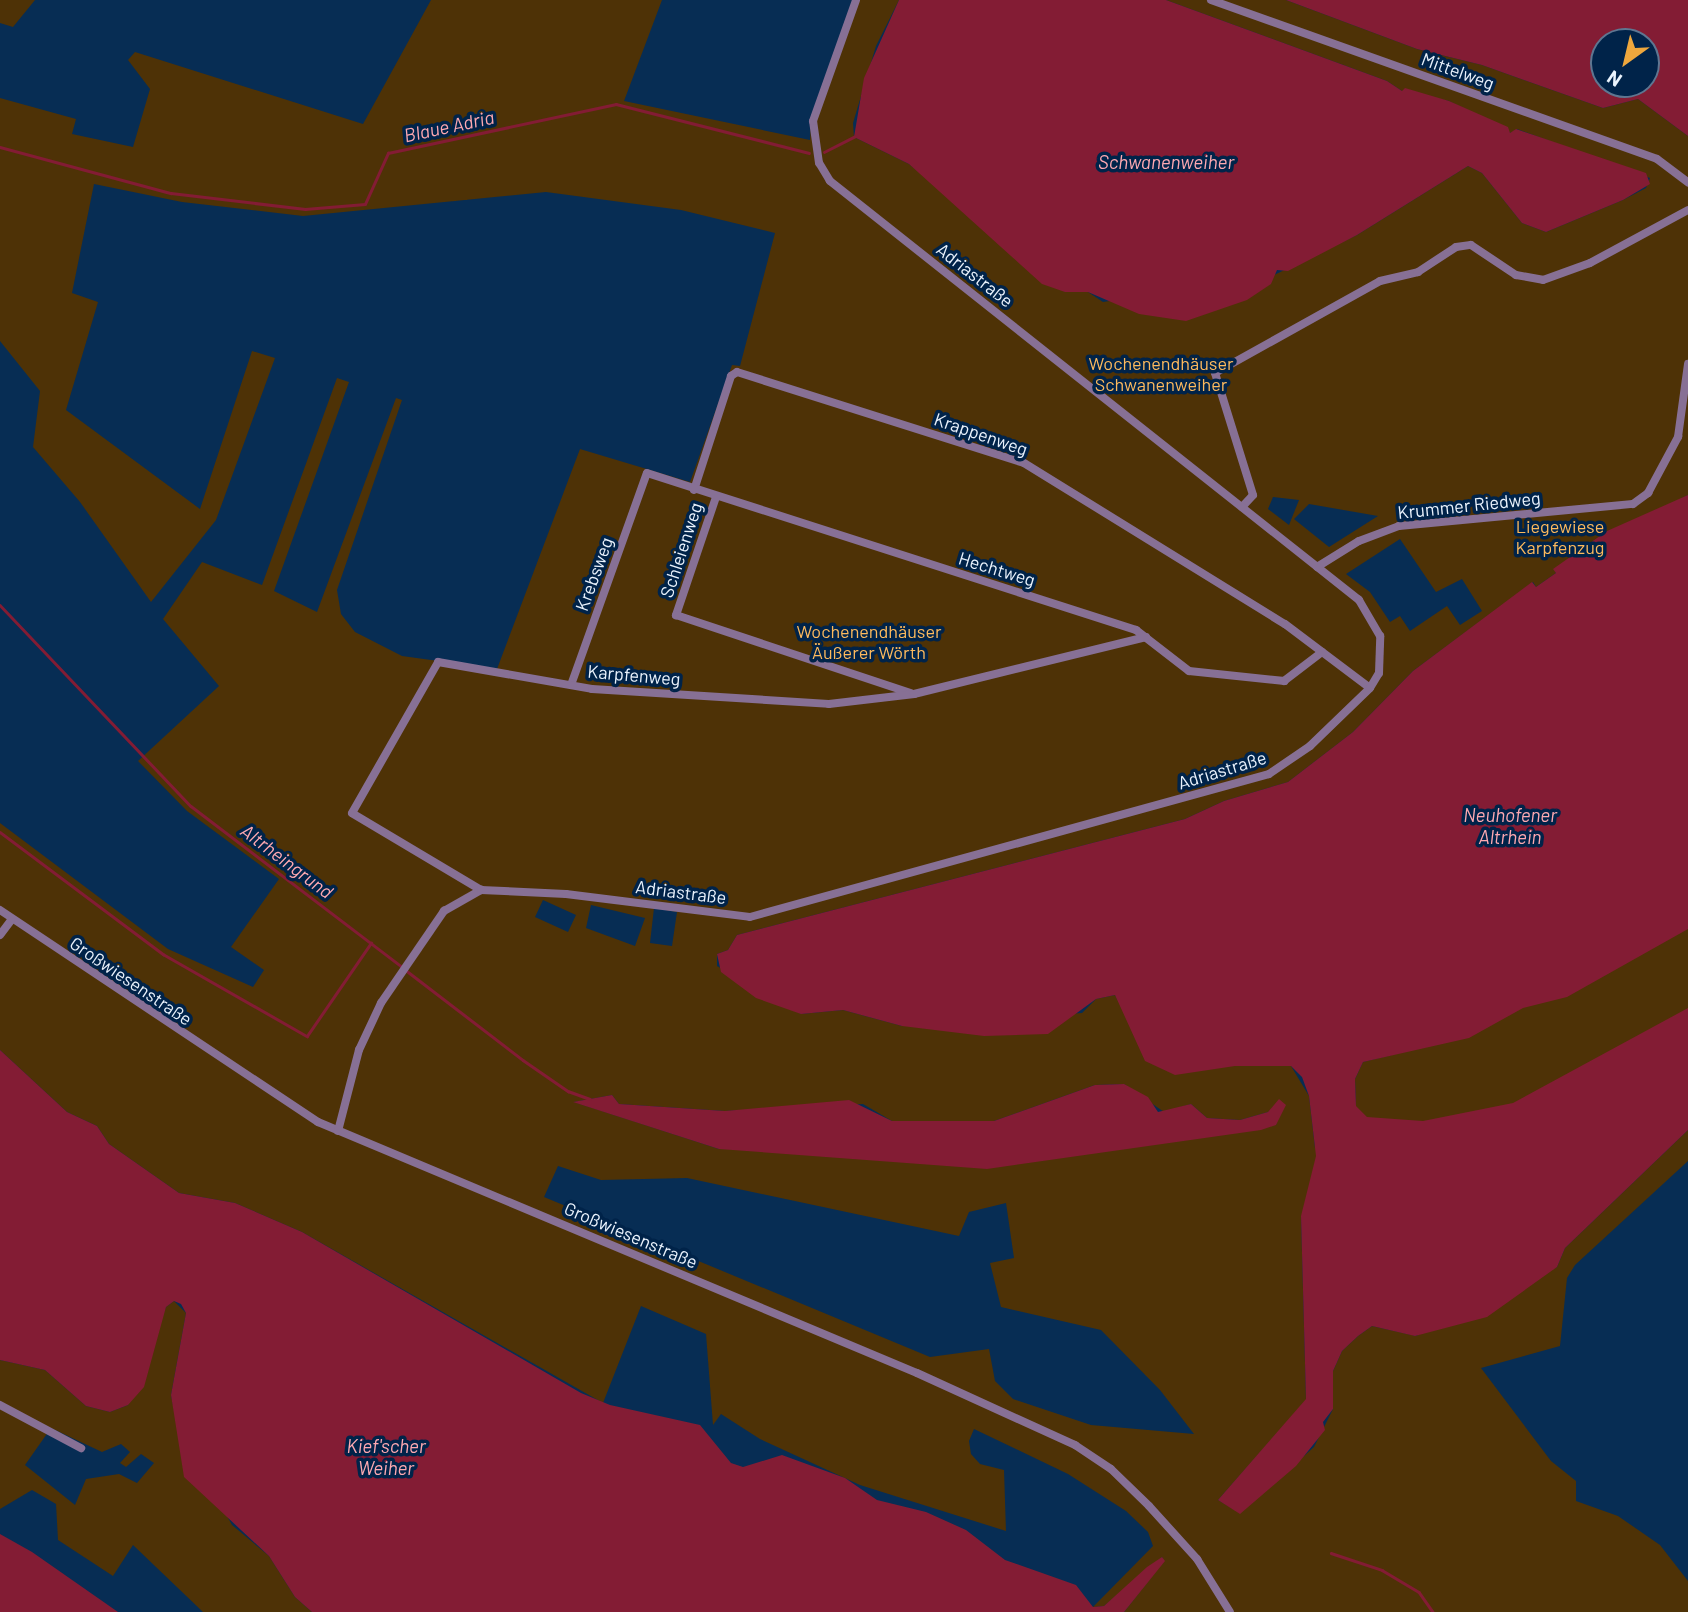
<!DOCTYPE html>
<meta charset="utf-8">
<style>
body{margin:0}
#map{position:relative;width:1688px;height:1612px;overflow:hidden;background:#072d54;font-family:Barlow,sans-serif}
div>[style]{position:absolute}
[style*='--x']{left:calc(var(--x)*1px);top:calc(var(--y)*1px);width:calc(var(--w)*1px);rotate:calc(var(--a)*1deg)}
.green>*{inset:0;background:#4e3206}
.water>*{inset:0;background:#831c34}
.stream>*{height:2.5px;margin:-1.25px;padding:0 1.25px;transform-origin:1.25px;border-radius:1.25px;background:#831c34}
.minor>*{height:8px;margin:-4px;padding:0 4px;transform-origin:4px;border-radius:4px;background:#877095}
span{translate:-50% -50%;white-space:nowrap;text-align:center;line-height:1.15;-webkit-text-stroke:7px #002349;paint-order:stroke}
.street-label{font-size:18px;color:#eaf3fd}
.park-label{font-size:18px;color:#fdba5d}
.water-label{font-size:19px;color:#fea9b1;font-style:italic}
.north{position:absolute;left:1590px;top:28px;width:70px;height:70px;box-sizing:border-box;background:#002349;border:2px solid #5e7691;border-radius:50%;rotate:214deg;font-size:19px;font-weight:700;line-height:28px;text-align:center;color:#eaf3fd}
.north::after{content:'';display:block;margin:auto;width:24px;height:32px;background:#eea73d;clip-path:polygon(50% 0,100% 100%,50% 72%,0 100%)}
</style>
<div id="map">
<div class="green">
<div style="clip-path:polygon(0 0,35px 0,13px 27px,0 23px)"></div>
<div style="clip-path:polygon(evenodd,431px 0,662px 0,624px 101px,810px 140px,811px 120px,854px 0,899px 0,876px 46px,853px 123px,854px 137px,909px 164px,1065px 292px,1088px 292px,1103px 302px,1272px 276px,1357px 235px,1468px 166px,1482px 173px,1522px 223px,1546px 232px,1623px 200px,1646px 188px,1650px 178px,1517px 129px,1511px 133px,1449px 101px,1402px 91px,1387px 81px,1166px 0,1286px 0,1417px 49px,1482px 65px,1603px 108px,1638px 99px,1688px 136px,1688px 495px,1554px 569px,1556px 573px,1536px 587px,1533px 582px,1413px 671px,1353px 732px,1288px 782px,1224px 801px,1185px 819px,737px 935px,728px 950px,717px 954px,717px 966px,801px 1014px,843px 1010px,902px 1026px,1082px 1013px,1096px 999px,1115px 995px,1121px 1006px,1235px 1066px,1291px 1066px,1309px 1096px,1315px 1148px,1356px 1105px,1355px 1079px,1363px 1062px,1404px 1052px,1688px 737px,1688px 1056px,1301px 1216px,1306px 1400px,1218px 1500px,1240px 1513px,1314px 1447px,1333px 1409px,1333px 1371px,1342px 1351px,1358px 1336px,1372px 1326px,1416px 1336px,1557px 1267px,1565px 1248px,1688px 1130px,1688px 1161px,1575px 1265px,1567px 1278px,1560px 1346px,1481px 1368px,1551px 1461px,1576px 1481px,1576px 1501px,1618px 1516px,1660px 1545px,1688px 1581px,1688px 1612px,1124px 1612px,1164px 1561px,1162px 1557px,1104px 1606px,1093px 1607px,1153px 1546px,1148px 1532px,1126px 1511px,1068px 1474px,974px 1429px,969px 1441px,971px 1454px,980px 1464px,1004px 1470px,1006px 1531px,860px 1485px,760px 1439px,721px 1414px,713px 1425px,706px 1334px,641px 1306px,603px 1403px,302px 1232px,235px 1203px,179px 1193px,109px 1144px,97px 1126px,67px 1112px,0 1050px,0 823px,168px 949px,253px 987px,264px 970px,231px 947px,279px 879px,187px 811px,138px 761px,219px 686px,163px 619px,202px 562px,262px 585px,337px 378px,349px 382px,274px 591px,317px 612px,396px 398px,402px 400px,337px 590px,341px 614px,355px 632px,402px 656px,497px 669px,580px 449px,690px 482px,732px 365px,740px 366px,775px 233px,681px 210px,546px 192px,303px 216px,182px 202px,94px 184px,72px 293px,98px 302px,66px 410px,200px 509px,252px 351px,275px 358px,216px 520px,151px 602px,80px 502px,33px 447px,40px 391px,0 341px,0 98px,76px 119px,72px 134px,133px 147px,150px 89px,128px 60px,135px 52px,363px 124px,431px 0,1273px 497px,1299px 500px,1289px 525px,1268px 509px,1273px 497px,431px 0,1309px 504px,1378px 516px,1329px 547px,1294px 519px,1309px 504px,431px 0,1400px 539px,1436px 592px,1462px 579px,1482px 611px,1460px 625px,1447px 606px,1410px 631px,1400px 616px,1390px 622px,1370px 592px,1346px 574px,1400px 539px,431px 0,543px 900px,576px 915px,568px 932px,535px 917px,543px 900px,431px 0,591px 905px,645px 918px,635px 946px,586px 928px,591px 905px,431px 0,654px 908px,677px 912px,672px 946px,650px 943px,654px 908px,431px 0,1124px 1084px,1164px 1112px,1191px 1104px,1207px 1118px,1240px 1120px,1268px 1112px,1280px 1103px,1276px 1125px,719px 1149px,574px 1102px,612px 1095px,619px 1104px,725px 1111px,863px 1104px,892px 1121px,994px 1121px,1095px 1085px,1124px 1084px,431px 0,558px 1166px,601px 1180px,687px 1178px,959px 1236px,969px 1212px,1006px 1203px,1014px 1258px,990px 1263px,1001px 1307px,1101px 1330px,1160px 1390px,1194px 1434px,1091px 1425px,1013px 1399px,995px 1381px,989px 1349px,930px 1357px,544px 1197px,558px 1166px)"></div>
<div style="clip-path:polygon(evenodd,174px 1301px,186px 1313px,171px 1395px,177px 1425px,232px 1525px,269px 1556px,295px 1597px,312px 1612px,203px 1612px,133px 1545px,113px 1576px,58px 1540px,56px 1504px,32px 1490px,0 1509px,0 1360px,45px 1370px,86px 1406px,110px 1412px,128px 1405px,166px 1307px,174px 1301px,51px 1428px,102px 1452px,121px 1444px,130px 1452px,120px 1463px,126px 1467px,141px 1454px,154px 1463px,137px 1483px,119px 1474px,86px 1479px,75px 1505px,25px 1465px,51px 1428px)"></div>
</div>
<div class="water">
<div style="clip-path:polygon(899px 0,1166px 0,1387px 81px,1402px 91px,1405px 88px,1449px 101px,1508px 127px,1510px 133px,1516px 129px,1646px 173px,1650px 184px,1623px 200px,1546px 232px,1522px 223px,1482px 173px,1468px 166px,1357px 235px,1288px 271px,1277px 270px,1271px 284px,1247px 300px,1186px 321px,1139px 314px,1088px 292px,1065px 292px,1042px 284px,909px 164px,854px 137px,864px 78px)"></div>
<div style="clip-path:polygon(evenodd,1286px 0,1688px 0,1688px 136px,1638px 99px,1603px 108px,1482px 65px,1417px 49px,1286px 0,1604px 42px,1646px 42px,1646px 84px,1604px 84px,1604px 42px)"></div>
<div style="clip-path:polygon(1688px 495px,1688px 929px,1567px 997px,1523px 1008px,1469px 1038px,1363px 1062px,1355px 1079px,1356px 1106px,1367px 1117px,1423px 1121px,1513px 1103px,1688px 1008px,1688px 1130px,1565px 1248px,1557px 1267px,1487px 1317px,1415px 1336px,1372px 1326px,1358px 1336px,1342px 1351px,1333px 1371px,1333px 1409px,1323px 1422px,1325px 1430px,1296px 1466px,1240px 1514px,1218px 1500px,1306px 1399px,1301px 1216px,1316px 1156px,1309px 1096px,1302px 1077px,1291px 1066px,1235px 1066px,1175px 1075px,1145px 1061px,1115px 995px,1096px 999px,1048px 1034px,984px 1036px,902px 1026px,843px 1010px,801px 1014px,756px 998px,721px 972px,717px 954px,728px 950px,737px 935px,1185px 819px,1224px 801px,1288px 782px,1353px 732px,1413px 671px,1532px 582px,1536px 587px,1556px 573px,1553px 569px,1607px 531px)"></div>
<div style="clip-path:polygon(0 1050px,67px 1112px,97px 1126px,109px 1144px,179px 1193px,235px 1203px,302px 1232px,581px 1393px,610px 1405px,700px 1425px,731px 1463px,743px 1467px,782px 1455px,845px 1478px,877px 1500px,926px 1512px,966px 1530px,1005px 1560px,1076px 1585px,1093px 1607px,1104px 1606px,1147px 1567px,1162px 1557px,1165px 1561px,1124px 1612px,312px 1612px,295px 1597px,269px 1556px,184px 1477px,171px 1395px,186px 1313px,181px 1304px,174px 1301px,166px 1307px,144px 1387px,128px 1405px,110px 1412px,86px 1406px,45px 1370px,0 1360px)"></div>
<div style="clip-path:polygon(1124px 1084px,1148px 1097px,1158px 1112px,1191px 1104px,1207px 1118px,1240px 1120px,1268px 1112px,1279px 1099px,1286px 1105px,1276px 1125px,1261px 1130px,987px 1169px,719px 1149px,573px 1102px,612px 1095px,619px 1104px,725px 1111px,849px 1100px,892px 1121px,994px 1121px,1095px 1085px)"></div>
<div style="clip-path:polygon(0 1534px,32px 1552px,118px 1612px,0 1612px)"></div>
</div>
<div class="stream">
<div style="--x:0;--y:147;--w:177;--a:15.1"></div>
<div style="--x:171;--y:193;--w:135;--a:6.8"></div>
<div style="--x:305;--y:209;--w:60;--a:-4.8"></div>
<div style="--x:365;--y:204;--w:56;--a:-65.7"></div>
<div style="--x:388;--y:153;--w:233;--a:-12.1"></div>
<div style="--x:616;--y:104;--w:199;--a:14.2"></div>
<div style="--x:824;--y:152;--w:34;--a:-27"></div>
<div style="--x:0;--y:605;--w:277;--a:46.5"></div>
<div style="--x:191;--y:806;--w:265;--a:37.3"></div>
<div style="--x:0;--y:832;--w:204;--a:36.8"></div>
<div style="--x:163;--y:954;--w:166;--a:29.7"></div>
<div style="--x:307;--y:1036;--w:113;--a:-55.5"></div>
<div style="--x:407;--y:971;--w:146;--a:37.5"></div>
<div style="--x:523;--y:1060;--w:55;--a:34.6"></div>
<div style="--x:568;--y:1091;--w:23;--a:20"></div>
<div style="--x:1331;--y:1553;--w:54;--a:18.4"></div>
<div style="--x:1382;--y:1570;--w:43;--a:30.7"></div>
<div style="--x:1419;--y:1592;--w:24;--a:55"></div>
</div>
<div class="minor">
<div style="--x:1211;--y:0;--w:473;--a:19.6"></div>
<div style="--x:1657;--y:159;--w:39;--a:37"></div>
<div style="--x:694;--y:490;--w:120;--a:-72"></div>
<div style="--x:731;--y:376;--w:7;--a:-34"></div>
<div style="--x:737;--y:372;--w:301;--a:17.6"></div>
<div style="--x:1024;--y:463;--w:307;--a:31.7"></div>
<div style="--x:1285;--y:624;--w:106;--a:37"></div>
<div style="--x:716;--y:497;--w:125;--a:108.7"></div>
<div style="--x:676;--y:615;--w:248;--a:18.4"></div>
<div style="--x:1242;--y:507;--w:16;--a:-47"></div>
<div style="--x:1253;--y:495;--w:128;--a:-107.3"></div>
<div style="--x:1215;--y:373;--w:189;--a:-29.1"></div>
<div style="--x:1380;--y:281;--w:39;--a:-13"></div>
<div style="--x:1418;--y:272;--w:45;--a:-33.3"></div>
<div style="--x:1456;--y:247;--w:15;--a:-8"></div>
<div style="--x:1471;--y:245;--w:54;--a:33.7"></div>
<div style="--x:1516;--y:275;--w:27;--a:10"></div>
<div style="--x:1543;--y:280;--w:50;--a:-19.9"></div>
<div style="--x:1590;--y:263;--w:111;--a:-28.4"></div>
<div style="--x:1317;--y:567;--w:49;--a:-31.8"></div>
<div style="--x:1359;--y:541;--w:43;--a:-20.6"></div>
<div style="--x:1399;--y:526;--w:235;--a:-5.4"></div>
<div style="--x:1633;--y:504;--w:19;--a:-36"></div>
<div style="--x:1648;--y:493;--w:64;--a:-61.8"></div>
<div style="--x:1678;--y:437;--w:74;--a:-82.2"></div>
<div style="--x:571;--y:685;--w:225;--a:-70.3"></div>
<div style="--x:647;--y:473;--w:514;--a:17.8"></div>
<div style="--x:1136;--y:630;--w:67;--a:37.7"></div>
<div style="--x:1189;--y:671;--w:96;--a:6"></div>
<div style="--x:1284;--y:681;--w:48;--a:-37.3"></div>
<div style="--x:481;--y:890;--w:150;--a:-149.2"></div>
<div style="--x:352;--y:813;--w:174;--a:-60.3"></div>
<div style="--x:438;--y:662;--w:156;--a:9.9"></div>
<div style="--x:592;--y:689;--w:237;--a:3.6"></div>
<div style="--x:829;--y:704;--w:86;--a:-6.7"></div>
<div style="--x:914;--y:694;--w:239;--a:-13.8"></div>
<div style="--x:0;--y:910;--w:382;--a:33.7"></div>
<div style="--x:318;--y:1122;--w:649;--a:22.74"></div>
<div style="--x:917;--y:1373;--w:174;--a:24.5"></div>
<div style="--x:1075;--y:1445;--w:43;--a:33.7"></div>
<div style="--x:1111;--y:1469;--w:53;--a:44.2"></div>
<div style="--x:1149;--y:1506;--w:72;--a:47.8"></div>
<div style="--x:1197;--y:1559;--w:62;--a:58.1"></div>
<div style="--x:0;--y:935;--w:20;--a:-53"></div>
<div style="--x:338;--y:1131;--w:84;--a:-75.5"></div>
<div style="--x:359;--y:1050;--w:52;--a:-64.9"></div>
<div style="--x:381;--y:1003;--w:112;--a:-55.6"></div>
<div style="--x:444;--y:911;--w:43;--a:-29.6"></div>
<div style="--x:481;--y:890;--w:85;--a:2.7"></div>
<div style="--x:566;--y:894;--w:185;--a:7.1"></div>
<div style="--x:750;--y:917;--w:538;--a:-15.4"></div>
<div style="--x:1269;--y:774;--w:50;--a:-34.3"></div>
<div style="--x:1310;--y:746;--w:83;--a:-44"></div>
<div style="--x:1370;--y:688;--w:17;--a:-59"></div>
<div style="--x:1379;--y:673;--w:37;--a:-88"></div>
<div style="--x:1380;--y:636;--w:42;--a:-120.3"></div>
<div style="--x:1359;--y:600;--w:675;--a:-141.62"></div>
<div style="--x:830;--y:181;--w:21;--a:-121"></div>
<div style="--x:819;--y:163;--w:42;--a:-98.1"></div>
<div style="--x:813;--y:121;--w:128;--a:-70.4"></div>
<div style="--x:0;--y:1405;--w:92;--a:28"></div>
</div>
<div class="street-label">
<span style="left:1458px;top:71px;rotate:20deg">Mittelweg</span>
<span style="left:975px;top:275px;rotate:38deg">Adriastraße</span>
<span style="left:981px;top:434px;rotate:19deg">Krappenweg</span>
<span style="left:1469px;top:505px;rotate:-6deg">Krummer Riedweg</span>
<span style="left:681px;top:550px;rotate:-72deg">Schleienweg</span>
<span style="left:997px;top:569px;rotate:17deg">Hechtweg</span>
<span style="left:594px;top:574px;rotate:-70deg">Krebsweg</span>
<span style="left:634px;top:675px;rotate:5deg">Karpfenweg</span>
<span style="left:1222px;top:770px;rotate:-17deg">Adriastraße</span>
<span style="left:681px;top:892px;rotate:7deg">Adriastraße</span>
<span style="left:131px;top:981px;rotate:34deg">Großwiesenstraße</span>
<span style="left:631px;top:1235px;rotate:23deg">Großwiesenstraße</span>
</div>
<div class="park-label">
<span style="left:1161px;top:374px">Wochenendhäuser<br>Schwanenweiher</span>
<span style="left:1560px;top:537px">Liegewiese<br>Karpfenzug</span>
<span style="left:869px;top:642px">Wochenendhäuser<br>Äußerer Wörth</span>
</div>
<div class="water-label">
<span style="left:449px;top:126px;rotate:-12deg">Blaue Adria</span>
<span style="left:1166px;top:162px">Schwanenweiher</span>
<span style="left:1510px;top:826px">Neuhofener<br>Altrhein</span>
<span style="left:287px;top:861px;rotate:37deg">Altrheingrund</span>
<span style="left:386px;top:1457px">Kief'scher<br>Weiher</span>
</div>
<div class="north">N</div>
</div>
